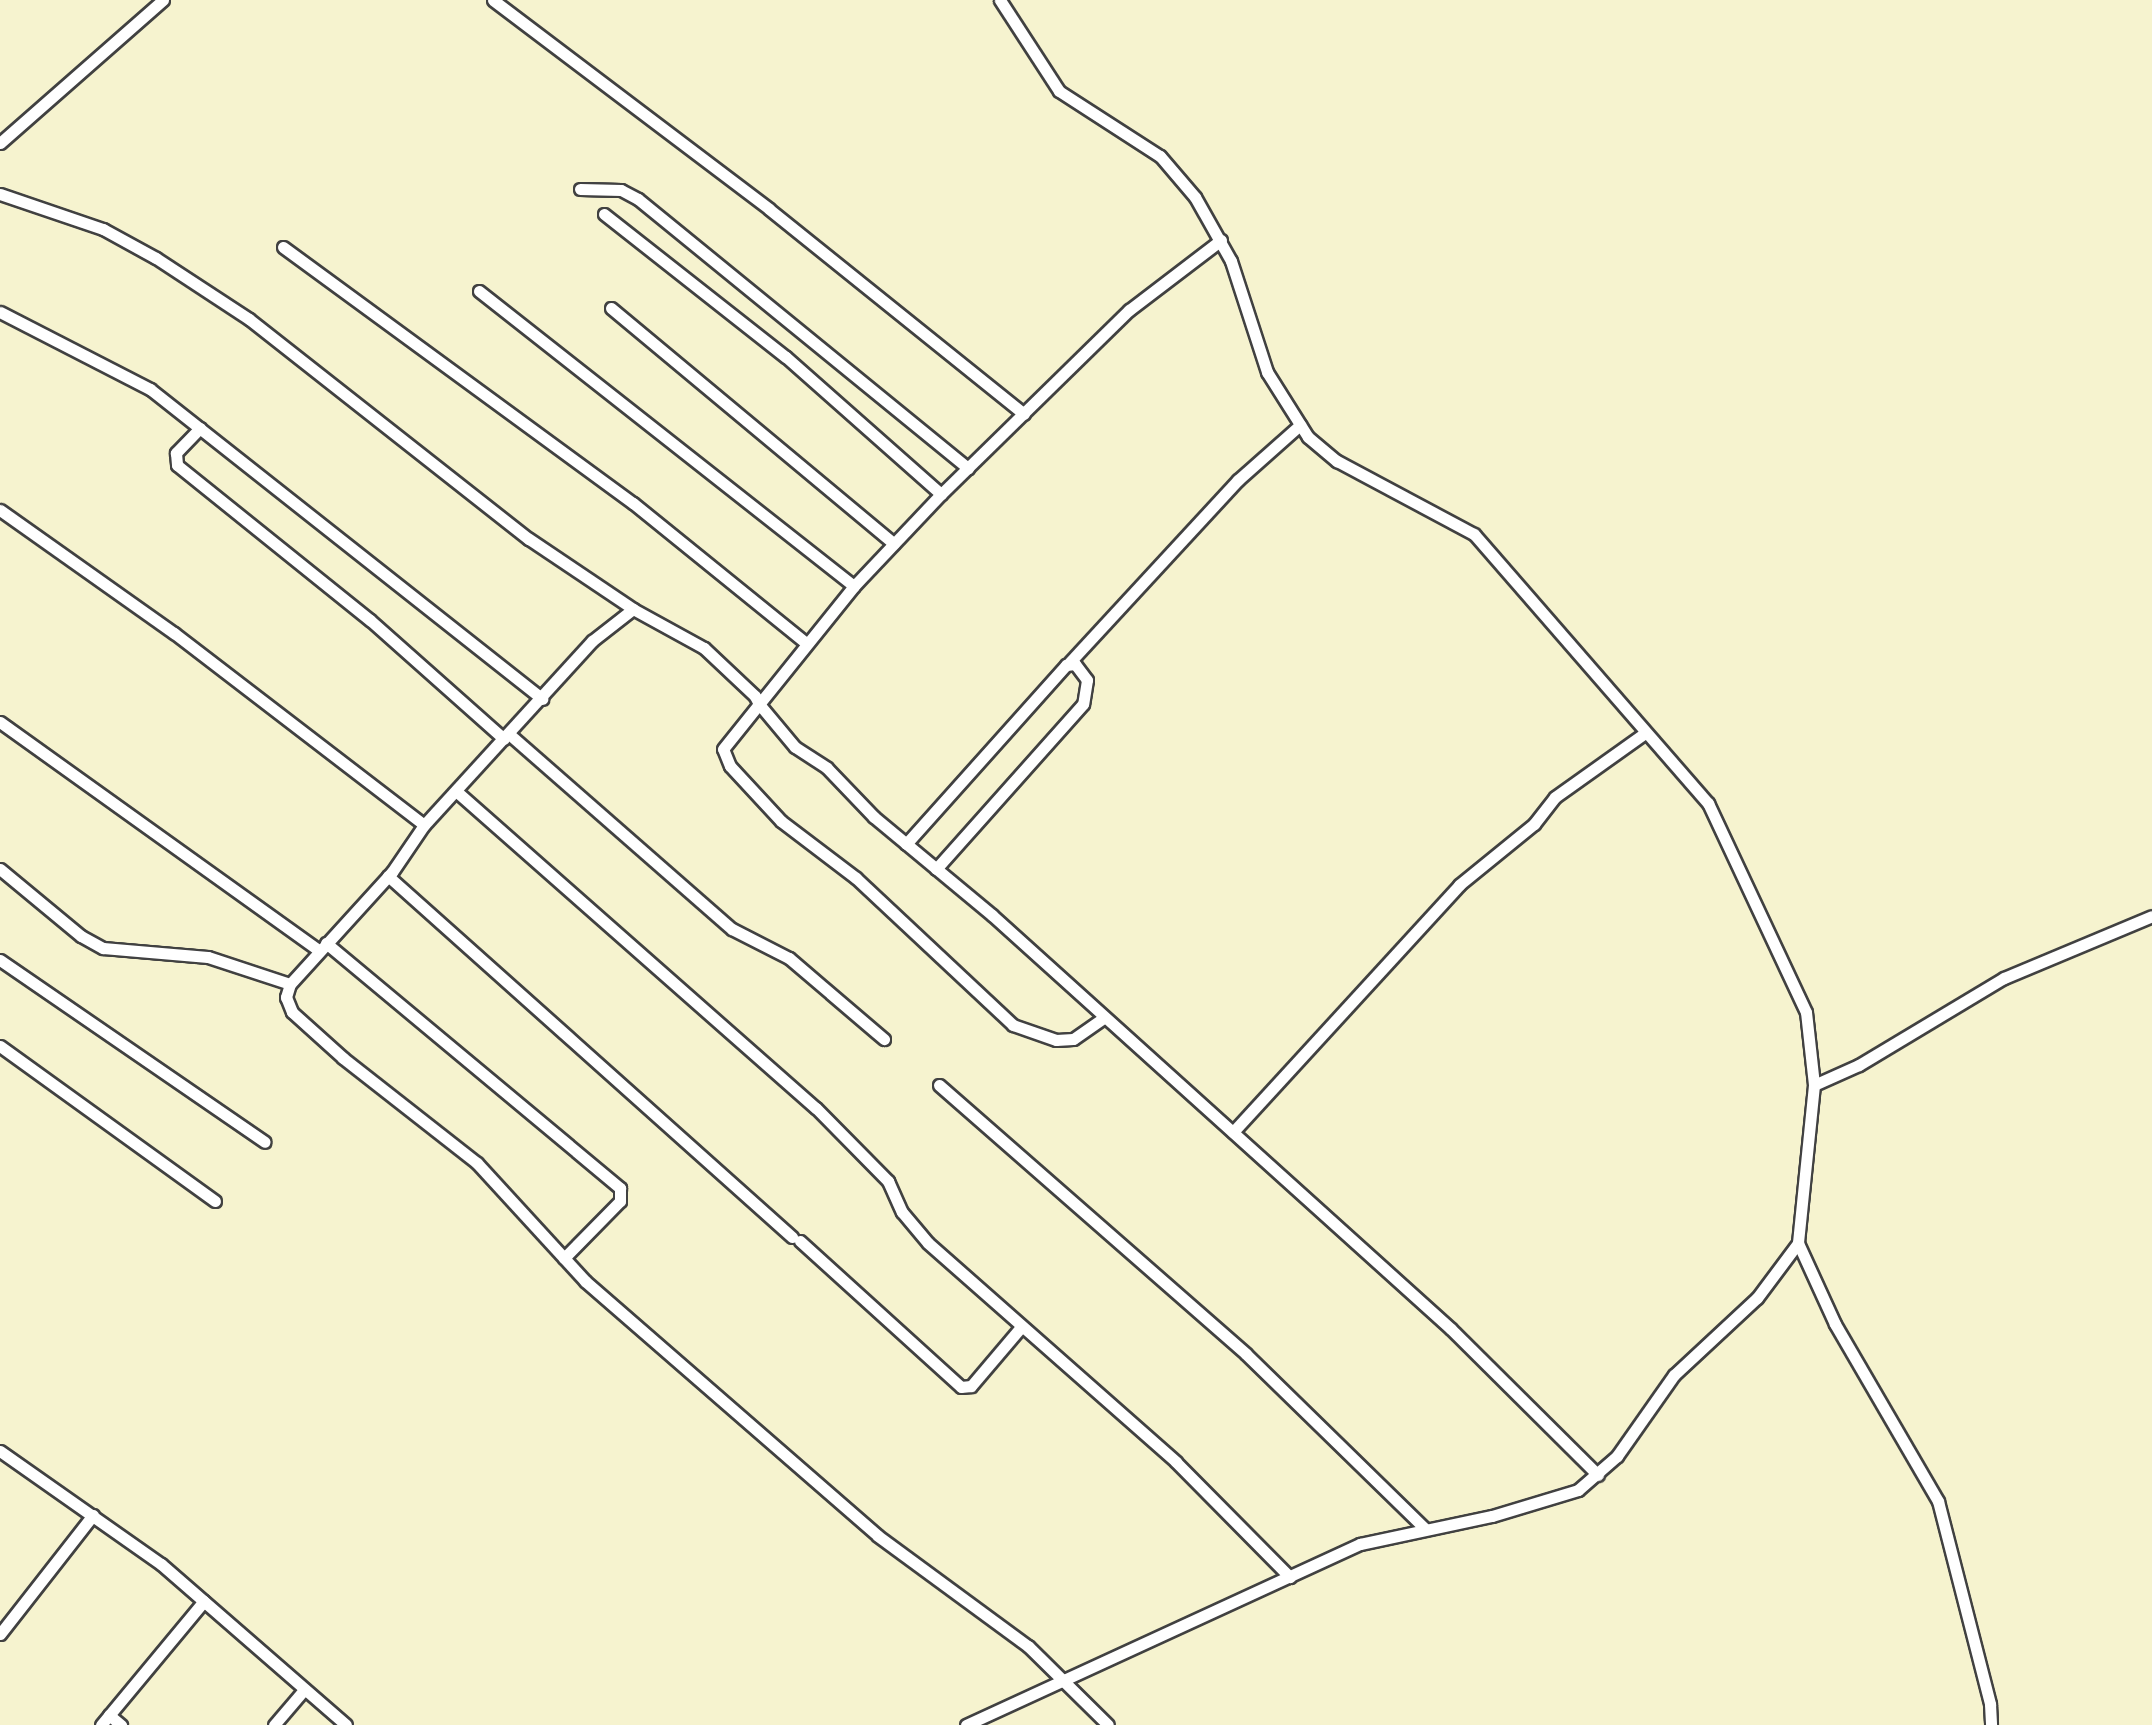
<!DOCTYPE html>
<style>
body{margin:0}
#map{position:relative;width:2152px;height:1725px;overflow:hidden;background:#fffcef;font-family:Bitter,serif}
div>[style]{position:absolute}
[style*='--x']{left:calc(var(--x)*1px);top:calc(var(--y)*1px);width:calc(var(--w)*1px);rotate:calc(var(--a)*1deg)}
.farmland>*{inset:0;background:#f6f3cf;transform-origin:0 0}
.roads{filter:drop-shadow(2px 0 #414141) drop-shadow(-2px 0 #414141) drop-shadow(0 2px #414141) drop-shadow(0 -2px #414141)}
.street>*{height:11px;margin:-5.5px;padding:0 5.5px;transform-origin:5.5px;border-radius:5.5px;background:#fff}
span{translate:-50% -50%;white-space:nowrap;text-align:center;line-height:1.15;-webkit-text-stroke:8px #fff;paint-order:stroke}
</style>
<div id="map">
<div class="farmland">
<div style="left:0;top:0;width:2152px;height:1725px"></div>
</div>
<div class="roads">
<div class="street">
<div style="--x:493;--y:0;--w:346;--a:37.1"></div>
<div style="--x:769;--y:209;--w:327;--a:38.8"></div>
<div style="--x:1000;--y:0;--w:108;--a:57"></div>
<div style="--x:1059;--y:91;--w:120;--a:32.8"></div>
<div style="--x:1160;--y:156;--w:54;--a:49.5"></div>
<div style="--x:1195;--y:197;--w:73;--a:60.6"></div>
<div style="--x:1231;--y:261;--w:117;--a:72"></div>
<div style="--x:1267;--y:372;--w:77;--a:57.8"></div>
<div style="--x:1308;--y:437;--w:38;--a:40"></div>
<div style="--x:1337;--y:461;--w:155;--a:28.1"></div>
<div style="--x:1474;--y:534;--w:357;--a:49"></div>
<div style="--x:1708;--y:803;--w:231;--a:64.9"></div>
<div style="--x:1806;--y:1012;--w:73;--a:83.7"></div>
<div style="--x:1814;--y:1085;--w:159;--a:95.8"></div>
<div style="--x:1798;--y:1243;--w:89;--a:65.4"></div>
<div style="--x:1835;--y:1324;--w:205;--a:59.8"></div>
<div style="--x:1938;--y:1501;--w:210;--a:75.6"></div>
<div style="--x:1990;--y:1704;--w:21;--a:87"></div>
<div style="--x:0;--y:143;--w:217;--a:-41.3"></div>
<div style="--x:580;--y:189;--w:41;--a:1.4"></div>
<div style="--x:621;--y:190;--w:19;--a:28"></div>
<div style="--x:638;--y:199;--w:426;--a:39.2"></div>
<div style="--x:0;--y:194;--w:109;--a:18.8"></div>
<div style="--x:103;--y:229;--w:60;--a:28.7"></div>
<div style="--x:156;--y:258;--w:111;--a:33.3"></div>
<div style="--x:249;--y:319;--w:356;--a:38.2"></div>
<div style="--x:529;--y:539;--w:125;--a:33.9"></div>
<div style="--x:604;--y:214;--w:231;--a:38.2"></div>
<div style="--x:786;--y:357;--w:207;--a:41.5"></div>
<div style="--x:1221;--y:240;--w:116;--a:142.7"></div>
<div style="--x:1129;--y:310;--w:263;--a:135.6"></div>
<div style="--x:941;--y:494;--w:127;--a:133.4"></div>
<div style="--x:854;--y:586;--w:151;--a:128.8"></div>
<div style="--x:759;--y:704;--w:56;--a:50.1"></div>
<div style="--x:795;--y:747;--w:38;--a:33"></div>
<div style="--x:827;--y:768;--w:68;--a:46.2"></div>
<div style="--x:874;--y:817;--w:153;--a:39.7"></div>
<div style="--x:992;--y:915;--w:618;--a:42.05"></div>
<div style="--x:1451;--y:1329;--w:207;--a:44.8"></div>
<div style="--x:283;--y:247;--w:434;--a:36.2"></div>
<div style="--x:633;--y:503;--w:223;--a:39"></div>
<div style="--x:479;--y:291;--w:477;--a:38.2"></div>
<div style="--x:611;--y:308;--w:368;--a:39.8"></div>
<div style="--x:0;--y:312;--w:169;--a:27.2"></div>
<div style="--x:150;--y:389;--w:500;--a:38.3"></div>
<div style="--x:200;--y:428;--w:35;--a:134"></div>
<div style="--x:176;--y:453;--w:12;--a:85"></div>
<div style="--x:177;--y:465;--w:248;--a:38.8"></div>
<div style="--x:370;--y:620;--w:179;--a:41.6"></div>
<div style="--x:0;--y:510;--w:213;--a:35.3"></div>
<div style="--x:174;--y:633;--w:315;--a:37.5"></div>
<div style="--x:1069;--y:663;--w:249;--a:-47.3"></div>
<div style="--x:1238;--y:480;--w:83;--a:-41.6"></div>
<div style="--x:0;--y:722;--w:392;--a:35.6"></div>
<div style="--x:509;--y:734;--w:296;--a:41.2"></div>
<div style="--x:732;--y:929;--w:64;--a:27"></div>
<div style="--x:789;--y:958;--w:125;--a:40.5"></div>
<div style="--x:456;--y:791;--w:480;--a:41.4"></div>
<div style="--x:816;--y:1108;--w:103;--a:45.4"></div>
<div style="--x:888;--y:1181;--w:34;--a:66"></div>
<div style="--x:902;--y:1212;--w:40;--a:50"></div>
<div style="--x:928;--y:1243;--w:331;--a:41.4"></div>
<div style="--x:1176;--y:1462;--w:162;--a:45.3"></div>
<div style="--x:906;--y:844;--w:240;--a:-48.2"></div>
<div style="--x:1066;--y:665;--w:9;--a:-6"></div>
<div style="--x:1075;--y:664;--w:20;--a:53"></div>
<div style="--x:1087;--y:680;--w:24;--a:99"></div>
<div style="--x:1083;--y:704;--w:221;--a:131.7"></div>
<div style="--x:0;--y:869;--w:105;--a:39.6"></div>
<div style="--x:81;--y:936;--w:25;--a:29"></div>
<div style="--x:103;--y:948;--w:105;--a:4.9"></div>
<div style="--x:208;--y:957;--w:86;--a:18.2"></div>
<div style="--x:388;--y:876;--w:542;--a:41.78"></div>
<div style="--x:326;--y:943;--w:383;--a:39.8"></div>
<div style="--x:620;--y:1188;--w:13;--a:90"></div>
<div style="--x:620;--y:1201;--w:80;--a:134.5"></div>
<div style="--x:0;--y:960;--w:321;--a:34.5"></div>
<div style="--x:1102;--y:1019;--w:35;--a:145"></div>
<div style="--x:1073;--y:1039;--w:17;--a:177"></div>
<div style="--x:1056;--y:1040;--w:46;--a:-160.8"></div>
<div style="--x:1013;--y:1025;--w:215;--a:-136.9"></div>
<div style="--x:856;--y:878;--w:94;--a:-142.8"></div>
<div style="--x:781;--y:821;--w:75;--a:-132.8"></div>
<div style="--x:730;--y:766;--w:18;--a:-112"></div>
<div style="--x:723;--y:749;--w:58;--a:-51.3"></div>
<div style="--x:759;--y:704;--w:9;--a:-117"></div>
<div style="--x:755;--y:696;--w:70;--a:-136.7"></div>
<div style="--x:704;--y:648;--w:81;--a:-151.2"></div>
<div style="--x:633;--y:609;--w:52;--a:142"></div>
<div style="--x:592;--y:641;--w:249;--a:132.4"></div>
<div style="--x:424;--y:825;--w:57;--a:124.2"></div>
<div style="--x:392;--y:872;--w:151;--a:132.3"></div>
<div style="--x:290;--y:984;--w:14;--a:107"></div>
<div style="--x:286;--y:997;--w:16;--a:68"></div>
<div style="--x:292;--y:1012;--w:69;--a:42"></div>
<div style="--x:343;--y:1058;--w:170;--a:38.1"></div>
<div style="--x:477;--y:1163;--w:160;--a:47.5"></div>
<div style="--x:585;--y:1281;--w:388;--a:41"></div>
<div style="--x:878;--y:1536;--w:186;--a:36.3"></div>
<div style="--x:1028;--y:1646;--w:112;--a:44.6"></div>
<div style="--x:0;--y:1046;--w:265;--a:35.8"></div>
<div style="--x:939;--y:1085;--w:408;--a:41.2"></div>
<div style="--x:1246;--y:1354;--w:249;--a:44.3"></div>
<div style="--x:1814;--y:1085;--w:49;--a:-24"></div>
<div style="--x:1859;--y:1065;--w:169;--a:-31"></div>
<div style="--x:2004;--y:978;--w:160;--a:-22.7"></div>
<div style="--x:1233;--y:1132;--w:335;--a:-47.5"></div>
<div style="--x:1459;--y:885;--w:97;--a:-39.1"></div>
<div style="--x:1534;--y:824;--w:34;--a:-52"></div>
<div style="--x:1555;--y:797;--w:110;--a:-35.4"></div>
<div style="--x:800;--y:1241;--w:217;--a:42.2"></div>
<div style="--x:961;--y:1387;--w:10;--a:-6"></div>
<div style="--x:971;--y:1386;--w:77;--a:-49.7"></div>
<div style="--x:0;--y:1451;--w:197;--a:35.1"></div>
<div style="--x:161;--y:1564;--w:245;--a:41"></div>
<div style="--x:0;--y:1634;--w:151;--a:-52"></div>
<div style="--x:109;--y:1715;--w:16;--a:40"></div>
<div style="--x:101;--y:1725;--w:161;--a:-50.3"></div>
<div style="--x:274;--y:1725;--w:45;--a:-49.5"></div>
<div style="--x:966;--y:1725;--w:434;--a:-24.7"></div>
<div style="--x:1360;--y:1544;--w:135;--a:-12"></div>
<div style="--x:1492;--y:1516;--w:90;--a:-16.8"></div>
<div style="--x:1578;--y:1490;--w:52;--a:-41.1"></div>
<div style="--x:1617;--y:1456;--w:99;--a:-54.9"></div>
<div style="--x:1674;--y:1375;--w:113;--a:-42.9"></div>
<div style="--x:1757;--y:1298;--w:69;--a:-53.3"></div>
</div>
</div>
</div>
